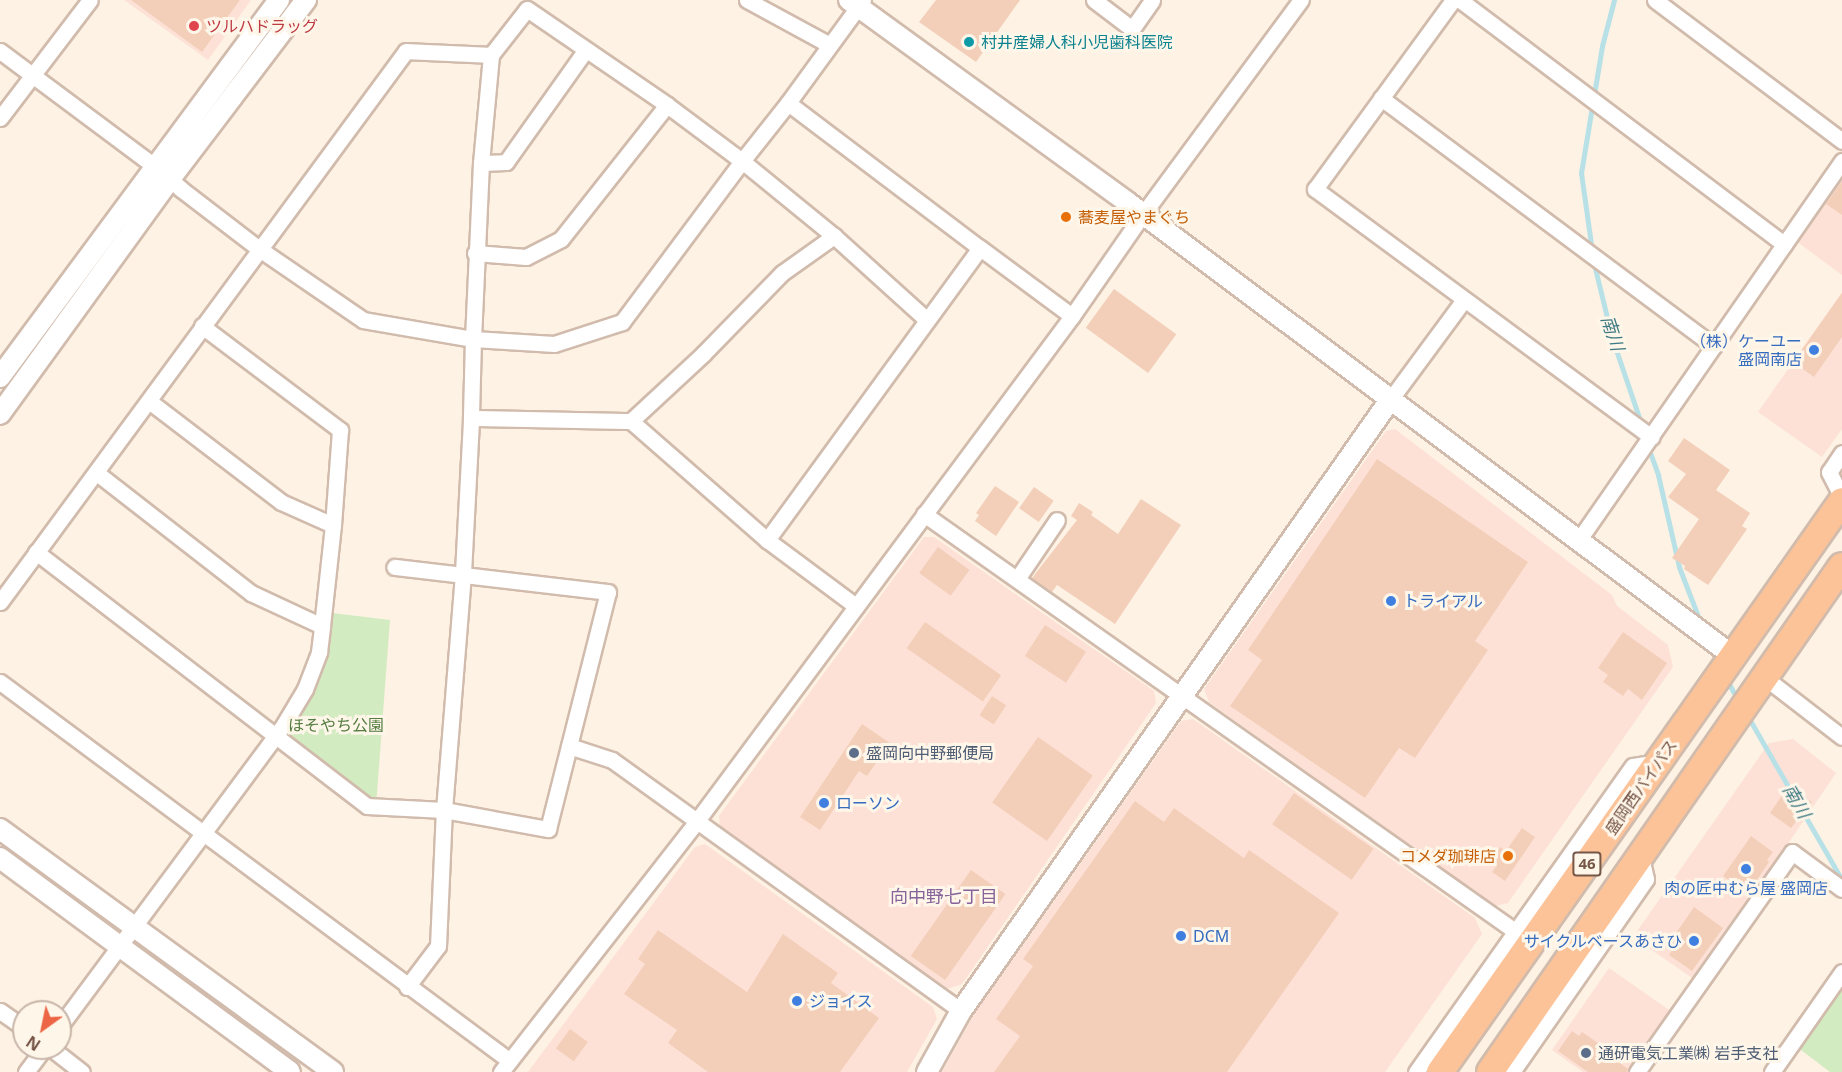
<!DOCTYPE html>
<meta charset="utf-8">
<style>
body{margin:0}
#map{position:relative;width:1842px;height:1072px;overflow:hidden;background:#fdf2e3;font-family:"Noto Sans","Noto Sans JP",sans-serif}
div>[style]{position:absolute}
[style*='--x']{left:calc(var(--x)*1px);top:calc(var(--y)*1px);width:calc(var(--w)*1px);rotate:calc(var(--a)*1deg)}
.commercial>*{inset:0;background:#fee1d6}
.green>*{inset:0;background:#d3ebc1}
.stream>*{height:5px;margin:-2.5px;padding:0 2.5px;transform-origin:2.5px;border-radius:2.5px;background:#b7e1e7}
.building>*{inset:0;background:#f3cfba;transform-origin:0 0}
.roads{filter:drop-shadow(2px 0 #d1bbac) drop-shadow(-2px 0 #d1bbac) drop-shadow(0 2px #d1bbac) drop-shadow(0 -2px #d1bbac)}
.minor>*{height:15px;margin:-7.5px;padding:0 7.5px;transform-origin:7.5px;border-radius:7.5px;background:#fff}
.tertiary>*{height:20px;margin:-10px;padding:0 10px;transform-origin:10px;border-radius:10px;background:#fff}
.trunk>*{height:26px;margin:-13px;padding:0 13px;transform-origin:13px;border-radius:13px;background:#fcc298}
.dots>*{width:16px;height:16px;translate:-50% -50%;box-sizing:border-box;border:3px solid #fff6ea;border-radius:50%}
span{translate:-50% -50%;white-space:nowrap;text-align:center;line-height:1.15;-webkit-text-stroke:6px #fff6ea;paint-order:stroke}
.shield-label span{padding:2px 4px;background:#fff6ea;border:2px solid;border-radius:4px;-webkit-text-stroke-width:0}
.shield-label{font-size:15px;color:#765748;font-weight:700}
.health-label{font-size:16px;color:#be3a42}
.left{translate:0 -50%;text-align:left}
.culture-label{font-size:16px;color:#0d838f}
.food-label{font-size:16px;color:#c56008}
.right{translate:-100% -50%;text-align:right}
.shop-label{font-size:16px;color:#366cbe}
.park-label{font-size:16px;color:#537c40}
.service-label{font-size:16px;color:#4e5e75}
.street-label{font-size:16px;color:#765748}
.water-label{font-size:18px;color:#3e7a83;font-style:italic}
.neighbourhood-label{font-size:18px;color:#86639a}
.north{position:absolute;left:12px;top:1000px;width:60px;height:60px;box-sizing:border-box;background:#fff6ea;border:2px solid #c8b6a9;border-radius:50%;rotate:213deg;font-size:16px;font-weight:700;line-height:24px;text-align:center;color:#765748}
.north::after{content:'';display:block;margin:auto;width:21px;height:27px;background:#ec6544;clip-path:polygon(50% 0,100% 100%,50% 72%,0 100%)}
</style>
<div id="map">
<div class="commercial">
<div style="clip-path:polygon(124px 0,251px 0,208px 60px)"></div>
<div style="clip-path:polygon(1842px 175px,1842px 275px,1796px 241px)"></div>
<div style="clip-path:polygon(1842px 292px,1842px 429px,1822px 457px,1758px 412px)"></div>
<div style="clip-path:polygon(1395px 429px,1612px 595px,1617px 606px,1668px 645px,1673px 667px,1508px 903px,1495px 906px,1209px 702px,1204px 689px,1386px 431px)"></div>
<div style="clip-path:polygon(924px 537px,934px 537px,1154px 691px,1156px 703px,962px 984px,947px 989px,720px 829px,719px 816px)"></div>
<div style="clip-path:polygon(1193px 719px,1475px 918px,1482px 934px,1385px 1072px,942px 1072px,975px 1013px,1181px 721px)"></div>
<div style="clip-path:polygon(1793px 739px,1836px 773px,1695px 980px,1633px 937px,1769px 743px)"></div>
<div style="clip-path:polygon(705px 844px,933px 1007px,937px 1019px,907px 1072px,528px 1072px,695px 847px)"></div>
<div style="clip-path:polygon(1609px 968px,1672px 1012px,1630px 1072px,1583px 1072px,1552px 1050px)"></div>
</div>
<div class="green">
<div style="clip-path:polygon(324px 612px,390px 620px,376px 806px,275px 736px,305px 689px)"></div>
<div style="clip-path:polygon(1842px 982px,1842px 1072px,1830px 1072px,1797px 1047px)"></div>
</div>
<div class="stream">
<div style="--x:1592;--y:251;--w:79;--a:-98"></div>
<div style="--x:1581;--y:173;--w:129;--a:-80.6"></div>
<div style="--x:1602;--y:46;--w:48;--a:-75.4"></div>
<div style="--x:1593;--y:260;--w:80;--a:76.3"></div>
<div style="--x:1612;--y:338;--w:90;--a:71.2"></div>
<div style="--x:1648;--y:447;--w:30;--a:70"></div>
<div style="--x:1658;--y:475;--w:94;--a:77.1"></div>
<div style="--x:1679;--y:567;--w:61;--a:68.9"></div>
<div style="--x:1729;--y:684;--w:10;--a:61"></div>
<div style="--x:1751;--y:722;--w:84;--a:60.1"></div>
<div style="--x:1801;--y:809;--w:82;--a:60"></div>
</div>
<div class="building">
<div style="clip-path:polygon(131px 0,240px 0,202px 52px)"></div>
<div style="clip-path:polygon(936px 0,1020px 0,976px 62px,919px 22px)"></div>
<div style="clip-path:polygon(1842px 181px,1842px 215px,1826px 204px)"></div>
<div style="left:1114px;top:289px;width:77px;height:48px;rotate:36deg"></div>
<div style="clip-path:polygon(1842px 293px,1842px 337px,1814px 377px,1793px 362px)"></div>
<div style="clip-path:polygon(1684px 438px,1730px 470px,1716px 490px,1750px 513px,1742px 526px,1747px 529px,1708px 585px,1684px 569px,1685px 566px,1672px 558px,1699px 519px,1668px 497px,1686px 474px,1668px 461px)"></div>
<div style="clip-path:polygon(1377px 459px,1528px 562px,1475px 641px,1488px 650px,1415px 758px,1399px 748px,1365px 798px,1230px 706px,1262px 660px,1248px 650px)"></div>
<div style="clip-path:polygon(995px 486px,1019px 502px,996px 536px,975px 521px,979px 515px,976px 513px)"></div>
<div style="left:1034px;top:487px;width:24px;height:26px;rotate:35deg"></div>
<div style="clip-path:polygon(1141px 499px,1181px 525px,1115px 624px,1057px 585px,1052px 592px,1032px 578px,1077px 520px,1071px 516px,1079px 503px,1093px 512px,1091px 515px,1118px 534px)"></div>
<div style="left:938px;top:547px;width:39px;height:32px;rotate:36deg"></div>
<div style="left:925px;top:622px;width:93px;height:32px;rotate:35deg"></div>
<div style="left:1045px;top:625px;width:49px;height:37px;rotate:33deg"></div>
<div style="clip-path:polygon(1623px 632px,1667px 663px,1642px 700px,1628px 689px,1623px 696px,1603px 682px,1608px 675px,1598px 668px)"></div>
<div style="left:992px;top:696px;width:17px;height:23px;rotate:33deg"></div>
<div style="clip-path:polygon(862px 724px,890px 743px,867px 776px,859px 771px,820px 830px,800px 817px)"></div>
<div style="left:1038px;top:737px;width:67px;height:80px;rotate:35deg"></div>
<div style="clip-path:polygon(1793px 789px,1812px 802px,1791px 828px,1770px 813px,1785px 791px,1789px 794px)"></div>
<div style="left:1294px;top:793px;width:97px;height:38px;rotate:35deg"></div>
<div style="clip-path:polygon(1135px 801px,1164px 822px,1174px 808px,1244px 858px,1249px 850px,1339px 913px,1227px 1072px,994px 1072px,1020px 1036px,996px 1019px,1033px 966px,1023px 959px)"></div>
<div style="clip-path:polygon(1522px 828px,1535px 837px,1505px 881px,1492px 872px,1497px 865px,1491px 861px,1500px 847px,1506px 851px)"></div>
<div style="clip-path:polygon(1751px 836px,1773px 852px,1767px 860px,1769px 862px,1753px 886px,1750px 884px,1744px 891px,1723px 876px)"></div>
<div style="left:971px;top:870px;width:42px;height:105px;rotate:35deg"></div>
<div style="clip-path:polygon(1694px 907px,1723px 928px,1692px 971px,1669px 955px,1674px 947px,1671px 945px,1676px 937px,1674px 936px)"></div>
<div style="clip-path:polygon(658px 930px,747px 992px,783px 934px,838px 973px,831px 983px,879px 1018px,840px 1072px,708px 1072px,668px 1043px,677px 1030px,624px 994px,645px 964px,638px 959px)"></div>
<div style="left:570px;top:1029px;width:22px;height:24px;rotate:36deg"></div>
<div style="clip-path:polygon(1572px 1031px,1579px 1036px,1582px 1032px,1611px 1052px,1609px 1055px,1628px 1069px,1627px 1072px,1588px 1072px,1558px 1051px)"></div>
</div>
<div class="roads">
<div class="minor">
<div style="--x:747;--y:0;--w:94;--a:28.5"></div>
<div style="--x:863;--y:0;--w:127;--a:126.1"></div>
<div style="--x:788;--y:103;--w:241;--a:37.1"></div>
<div style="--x:1094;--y:0;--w:48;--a:37.3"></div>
<div style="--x:1132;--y:29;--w:35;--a:-55"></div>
<div style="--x:1453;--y:0;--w:234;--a:126.1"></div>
<div style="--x:1315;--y:189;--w:418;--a:36.4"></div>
<div style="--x:1460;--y:0;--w:406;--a:37"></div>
<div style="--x:1655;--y:0;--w:234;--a:37"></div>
<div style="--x:0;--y:51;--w:196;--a:36.7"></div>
<div style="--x:157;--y:168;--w:32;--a:41"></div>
<div style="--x:181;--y:189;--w:97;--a:37.5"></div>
<div style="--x:258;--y:248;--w:127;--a:34.4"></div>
<div style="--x:363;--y:320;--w:112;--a:9.8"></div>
<div style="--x:473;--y:339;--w:79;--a:91.5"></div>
<div style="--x:1381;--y:98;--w:415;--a:36.7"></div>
<div style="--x:788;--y:103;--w:74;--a:128.4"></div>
<div style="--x:742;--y:161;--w:201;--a:126.7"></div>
<div style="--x:622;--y:322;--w:71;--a:162.1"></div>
<div style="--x:554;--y:344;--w:81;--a:-176.5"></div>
<div style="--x:473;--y:339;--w:176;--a:-87.4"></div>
<div style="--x:481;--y:163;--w:108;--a:-84.7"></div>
<div style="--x:491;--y:55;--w:58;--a:-52"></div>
<div style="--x:527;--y:9;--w:170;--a:34.4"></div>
<div style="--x:667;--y:105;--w:94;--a:36.7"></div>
<div style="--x:742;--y:161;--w:119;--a:39.2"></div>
<div style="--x:834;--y:236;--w:125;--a:42.1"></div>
<div style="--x:0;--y:118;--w:148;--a:-52.7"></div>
<div style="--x:481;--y:163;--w:25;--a:-2"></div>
<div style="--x:506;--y:162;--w:136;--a:-54.6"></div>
<div style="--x:475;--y:253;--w:51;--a:4.5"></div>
<div style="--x:526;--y:257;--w:39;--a:-27"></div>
<div style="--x:561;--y:239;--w:171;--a:-51.7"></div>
<div style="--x:202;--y:326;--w:173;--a:37"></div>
<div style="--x:340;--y:430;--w:95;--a:94.2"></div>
<div style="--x:1390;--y:400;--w:123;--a:-53.6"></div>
<div style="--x:149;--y:401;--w:166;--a:37.4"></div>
<div style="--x:281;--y:502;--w:57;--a:23.9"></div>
<div style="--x:333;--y:525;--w:102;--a:96.2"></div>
<div style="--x:631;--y:421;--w:98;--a:-42.9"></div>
<div style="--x:703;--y:354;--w:113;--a:-45.7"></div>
<div style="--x:782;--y:273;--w:64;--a:-35.4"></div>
<div style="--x:1842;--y:453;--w:23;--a:124"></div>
<div style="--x:1829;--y:472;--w:28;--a:63"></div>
<div style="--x:924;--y:514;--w:723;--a:35.21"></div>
<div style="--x:767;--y:540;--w:361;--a:-53.9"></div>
<div style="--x:980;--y:248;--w:114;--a:36.5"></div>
<div style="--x:1578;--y:541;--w:463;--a:-55.2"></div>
<div style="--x:36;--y:552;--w:417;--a:37.5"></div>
<div style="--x:367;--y:806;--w:77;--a:3"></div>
<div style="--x:444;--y:810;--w:106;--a:10.4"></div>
<div style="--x:548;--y:829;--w:244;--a:-75.8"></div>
<div style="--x:608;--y:592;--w:215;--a:-173.3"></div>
<div style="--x:1017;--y:579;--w:71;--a:-55.9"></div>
<div style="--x:0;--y:602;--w:684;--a:-53.62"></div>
<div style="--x:406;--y:51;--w:85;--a:2.7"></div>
<div style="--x:1764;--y:677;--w:98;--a:37.6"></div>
<div style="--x:0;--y:682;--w:635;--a:36.62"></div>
<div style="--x:569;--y:746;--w:45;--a:18"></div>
<div style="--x:612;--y:760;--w:430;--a:35.7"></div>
<div style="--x:407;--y:987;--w:51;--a:-52.9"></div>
<div style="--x:438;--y:946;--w:136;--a:-87.5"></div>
<div style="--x:444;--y:810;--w:238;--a:-85.4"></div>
<div style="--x:463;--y:573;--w:155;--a:-87"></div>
<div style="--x:471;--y:418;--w:160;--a:1.1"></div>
<div style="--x:631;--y:421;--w:181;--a:41.2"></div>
<div style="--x:767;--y:540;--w:111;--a:36.6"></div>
<div style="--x:0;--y:1011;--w:29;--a:35"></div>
<div style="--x:60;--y:1026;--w:376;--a:-53.4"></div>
<div style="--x:284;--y:724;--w:41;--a:-59"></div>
<div style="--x:305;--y:689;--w:40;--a:-69"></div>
<div style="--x:319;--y:652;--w:26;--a:-83"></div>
<div style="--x:322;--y:626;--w:78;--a:-155.1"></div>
<div style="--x:251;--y:593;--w:195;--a:-142.1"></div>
<div style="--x:51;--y:1048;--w:39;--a:38"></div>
<div style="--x:26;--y:1072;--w:30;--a:-53"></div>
<div style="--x:501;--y:1072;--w:317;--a:-52"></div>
<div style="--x:696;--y:822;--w:630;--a:-53.38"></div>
<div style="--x:1072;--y:316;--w:124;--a:-55.2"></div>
<div style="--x:1143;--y:214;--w:266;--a:-53.6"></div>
<div style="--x:1416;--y:1072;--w:375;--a:-54.7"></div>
<div style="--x:1633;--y:766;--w:26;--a:-9"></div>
<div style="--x:1512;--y:1072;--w:235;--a:-55.2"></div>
<div style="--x:1646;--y:879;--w:23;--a:-103"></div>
<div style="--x:1637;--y:1072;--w:269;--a:-54.8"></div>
<div style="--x:1792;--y:852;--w:62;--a:36.5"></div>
<div style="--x:1772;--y:1072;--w:122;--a:-55"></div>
</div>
<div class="tertiary">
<div style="--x:849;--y:0;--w:344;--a:36"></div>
<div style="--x:1127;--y:202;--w:757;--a:36.84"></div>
<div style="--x:0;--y:377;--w:469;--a:-53.5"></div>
<div style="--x:0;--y:414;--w:290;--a:-54.1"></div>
<div style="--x:170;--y:179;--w:225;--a:-52.8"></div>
<div style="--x:0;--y:829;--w:412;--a:36.1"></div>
<div style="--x:0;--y:858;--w:360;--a:36.4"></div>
<div style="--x:927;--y:1072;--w:70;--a:-60.9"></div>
<div style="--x:961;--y:1011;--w:747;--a:-54.93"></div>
</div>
<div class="trunk">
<div style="--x:1440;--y:1072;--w:698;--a:-54.85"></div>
<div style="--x:1490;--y:1072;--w:616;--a:-55.18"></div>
</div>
</div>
<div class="dots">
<div style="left:194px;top:26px;background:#e0444e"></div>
<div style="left:969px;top:42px;background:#0f9aa8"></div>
<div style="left:1066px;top:217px;background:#e8710a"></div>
<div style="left:1814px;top:350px;background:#3f7fe0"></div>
<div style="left:1391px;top:601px;background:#3f7fe0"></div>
<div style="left:854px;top:753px;background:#5c6f8a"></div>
<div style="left:824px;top:803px;background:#3f7fe0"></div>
<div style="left:1508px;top:856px;background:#e8710a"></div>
<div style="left:1746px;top:869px;background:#3f7fe0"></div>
<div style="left:1181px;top:936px;background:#3f7fe0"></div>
<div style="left:1694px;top:941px;background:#3f7fe0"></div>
<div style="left:797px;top:1001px;background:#3f7fe0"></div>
<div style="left:1586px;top:1053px;background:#5c6f8a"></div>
</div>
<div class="shield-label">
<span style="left:1587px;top:864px">46</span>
</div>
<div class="health-label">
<span class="left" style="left:206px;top:26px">ツルハドラッグ</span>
</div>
<div class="culture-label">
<span class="left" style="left:981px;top:42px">村井産婦人科小児歯科医院</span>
</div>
<div class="food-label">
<span class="left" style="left:1078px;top:217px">蕎麦屋やまぐち</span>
<span class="right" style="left:1496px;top:856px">コメダ珈琲店</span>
</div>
<div class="shop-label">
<span class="right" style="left:1802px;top:350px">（株）ケーユー<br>盛岡南店</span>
<span class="left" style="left:1403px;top:601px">トライアル</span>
<span class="left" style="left:836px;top:803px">ローソン</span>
<span style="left:1746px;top:888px">肉の匠中むら屋 盛岡店</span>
<span class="left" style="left:1193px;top:936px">DCM</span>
<span class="right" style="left:1682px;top:941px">サイクルベースあさひ</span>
<span class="left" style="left:809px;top:1001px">ジョイス</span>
</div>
<div class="park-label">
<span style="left:336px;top:725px">ほそやち公園</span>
</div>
<div class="service-label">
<span class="left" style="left:866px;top:753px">盛岡向中野郵便局</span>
<span class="left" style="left:1598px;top:1053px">通研電気工業㈱ 岩手支社</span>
</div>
<div class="street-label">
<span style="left:1641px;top:787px;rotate:-55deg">盛岡西バイパス</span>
</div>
<div class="water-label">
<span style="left:1613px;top:333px;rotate:72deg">南川</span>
<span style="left:1797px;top:801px;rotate:60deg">南川</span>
</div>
<div class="neighbourhood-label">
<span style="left:944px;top:896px">向中野七丁目</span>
</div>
<div class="north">N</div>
</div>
